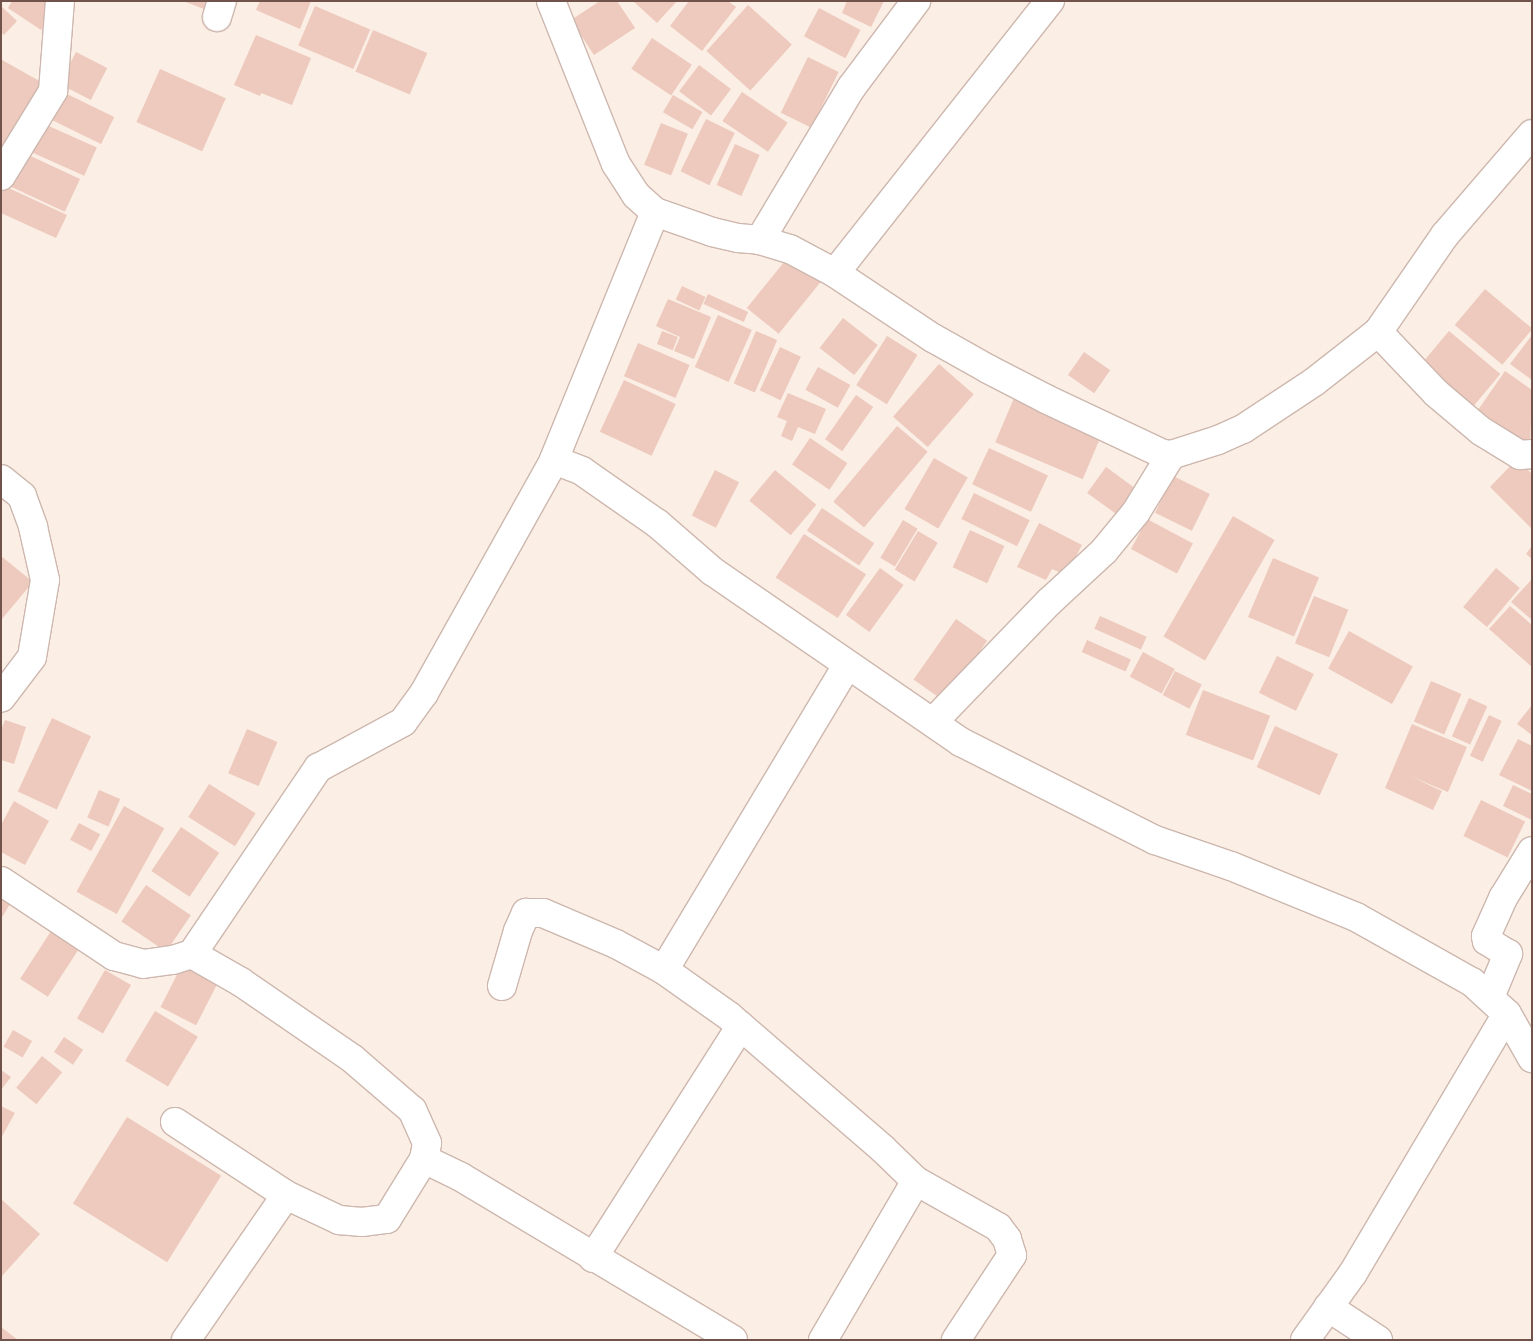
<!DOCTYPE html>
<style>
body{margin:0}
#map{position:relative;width:1533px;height:1341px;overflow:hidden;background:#fbeee4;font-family:Karla,sans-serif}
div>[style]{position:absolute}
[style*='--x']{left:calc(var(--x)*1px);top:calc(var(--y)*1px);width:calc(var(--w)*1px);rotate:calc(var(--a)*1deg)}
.building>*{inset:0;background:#eec9bd;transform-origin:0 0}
.roads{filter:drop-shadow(1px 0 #cdb7ae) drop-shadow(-1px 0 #cdb7ae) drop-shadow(0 1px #cdb7ae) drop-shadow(0 -1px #cdb7ae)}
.street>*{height:28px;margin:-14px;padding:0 14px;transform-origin:14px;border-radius:14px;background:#fff}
span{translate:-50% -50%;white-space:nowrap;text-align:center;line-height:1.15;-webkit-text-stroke:5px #fef3e9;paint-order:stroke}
.frame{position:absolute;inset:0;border:2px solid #71534b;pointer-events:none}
</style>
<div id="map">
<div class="building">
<div style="clip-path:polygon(12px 1px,48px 1px,57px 7px,41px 30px,8px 8px)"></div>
<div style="clip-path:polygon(183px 1px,217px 1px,212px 12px)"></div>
<div style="clip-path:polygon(260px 1px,311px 1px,300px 29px,256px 10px)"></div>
<div style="clip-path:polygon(600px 1px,617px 1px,635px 28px,594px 55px,571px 20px)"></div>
<div style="clip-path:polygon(633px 1px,677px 1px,657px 23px)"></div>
<div style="clip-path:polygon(689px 1px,728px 1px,736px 7px,702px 51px,670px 26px)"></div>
<div style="clip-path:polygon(847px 1px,884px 1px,871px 27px,842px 13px)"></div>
<div style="left:748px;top:5px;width:59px;height:62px;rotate:42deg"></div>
<div style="clip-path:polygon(1px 6px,17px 21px,4px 35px,1px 32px)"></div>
<div style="left:315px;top:6px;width:60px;height:43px;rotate:23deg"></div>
<div style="left:819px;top:8px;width:47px;height:32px;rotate:28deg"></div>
<div style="left:373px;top:30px;width:59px;height:45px;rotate:23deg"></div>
<div style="clip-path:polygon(256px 35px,311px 58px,292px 105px,261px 93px,260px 96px,234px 85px)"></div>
<div style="left:652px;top:38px;width:48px;height:37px;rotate:34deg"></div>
<div style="left:76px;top:52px;width:35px;height:36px;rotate:27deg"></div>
<div style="left:808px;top:57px;width:34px;height:62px;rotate:26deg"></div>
<div style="clip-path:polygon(2px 60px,50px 87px,12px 155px,1px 149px)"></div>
<div style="left:699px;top:65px;width:40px;height:33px;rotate:37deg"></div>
<div style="left:160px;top:69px;width:72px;height:58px;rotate:24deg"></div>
<div style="left:63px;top:92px;width:57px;height:30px;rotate:26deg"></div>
<div style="left:742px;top:92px;width:55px;height:35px;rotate:34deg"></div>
<div style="left:673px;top:95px;width:34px;height:20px;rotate:30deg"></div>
<div style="left:706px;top:119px;width:32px;height:58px;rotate:26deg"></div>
<div style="left:42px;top:123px;width:60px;height:31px;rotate:24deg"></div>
<div style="left:661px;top:123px;width:29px;height:45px;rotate:22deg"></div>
<div style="left:735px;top:144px;width:27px;height:45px;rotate:24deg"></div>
<div style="left:22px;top:152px;width:64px;height:36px;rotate:25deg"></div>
<div style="clip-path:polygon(2px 185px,67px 215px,56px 238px,1px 213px)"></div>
<div style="left:789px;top:256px;width:41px;height:67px;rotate:39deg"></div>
<div style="left:682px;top:286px;width:26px;height:15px;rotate:25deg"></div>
<div style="left:1485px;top:289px;width:62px;height:47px;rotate:40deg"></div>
<div style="left:708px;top:294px;width:44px;height:11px;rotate:24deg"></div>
<div style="clip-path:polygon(668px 299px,711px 317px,694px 359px,674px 351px,680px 337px,656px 326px)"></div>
<div style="left:718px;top:315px;width:37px;height:57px;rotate:24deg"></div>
<div style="left:843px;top:318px;width:44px;height:38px;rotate:38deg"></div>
<div style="left:662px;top:331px;width:17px;height:14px;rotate:21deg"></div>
<div style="left:756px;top:331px;width:23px;height:57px;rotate:23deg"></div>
<div style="left:1449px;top:331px;width:67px;height:42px;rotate:40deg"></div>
<div style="clip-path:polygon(1532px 335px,1532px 380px,1510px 364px)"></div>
<div style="left:887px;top:336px;width:36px;height:58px;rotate:32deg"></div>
<div style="left:638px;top:343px;width:56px;height:36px;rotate:23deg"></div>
<div style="left:780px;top:347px;width:23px;height:48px;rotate:25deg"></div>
<div style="left:1084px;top:352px;width:32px;height:28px;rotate:35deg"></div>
<div style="left:939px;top:364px;width:46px;height:70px;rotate:41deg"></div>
<div style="left:818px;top:367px;width:37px;height:26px;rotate:29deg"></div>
<div style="clip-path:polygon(1505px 371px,1532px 390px,1530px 447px,1478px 410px)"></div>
<div style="left:624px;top:380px;width:57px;height:57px;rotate:25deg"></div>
<div style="clip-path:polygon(788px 393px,826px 409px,815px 434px,798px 427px,792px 441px,781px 436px,787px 421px,777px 417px)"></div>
<div style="left:856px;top:395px;width:21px;height:54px;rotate:35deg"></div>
<div style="left:1014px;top:398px;width:95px;height:48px;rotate:23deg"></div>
<div style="left:897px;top:426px;width:40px;height:99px;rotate:40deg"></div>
<div style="left:810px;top:438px;width:45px;height:32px;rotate:34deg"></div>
<div style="left:989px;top:448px;width:65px;height:40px;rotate:25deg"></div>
<div style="left:934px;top:458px;width:39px;height:59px;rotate:30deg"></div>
<div style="clip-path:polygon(1517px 459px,1532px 474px,1532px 529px,1490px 487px)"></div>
<div style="left:1106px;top:467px;width:39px;height:32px;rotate:36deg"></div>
<div style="left:715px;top:470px;width:27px;height:51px;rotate:27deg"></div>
<div style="left:775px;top:470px;width:54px;height:40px;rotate:40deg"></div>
<div style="left:1173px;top:476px;width:41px;height:41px;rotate:26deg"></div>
<div style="left:974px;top:493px;width:62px;height:29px;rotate:26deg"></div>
<div style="left:822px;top:508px;width:63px;height:27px;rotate:34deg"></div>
<div style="left:1233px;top:516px;width:48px;height:139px;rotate:30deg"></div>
<div style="left:1147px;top:519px;width:52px;height:34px;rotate:28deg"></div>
<div style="left:903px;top:520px;width:17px;height:44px;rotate:31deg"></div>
<div style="clip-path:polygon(1039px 523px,1082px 545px,1066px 575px,1052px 569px,1046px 580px,1017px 567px)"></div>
<div style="left:970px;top:530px;width:38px;height:41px;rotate:25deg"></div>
<div style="left:918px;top:531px;width:23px;height:45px;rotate:31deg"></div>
<div style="left:804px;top:534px;width:74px;height:52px;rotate:33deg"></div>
<div style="clip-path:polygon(1532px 546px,1532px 559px,1526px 554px)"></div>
<div style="clip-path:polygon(1px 556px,33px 582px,1px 620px)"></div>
<div style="left:1273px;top:558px;width:50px;height:64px;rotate:23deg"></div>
<div style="left:880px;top:568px;width:29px;height:58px;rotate:36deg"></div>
<div style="left:1496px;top:568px;width:31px;height:51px;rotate:40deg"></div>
<div style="clip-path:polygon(1532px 579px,1532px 620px,1511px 602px)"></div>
<div style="left:1314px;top:596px;width:37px;height:51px;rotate:22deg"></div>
<div style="clip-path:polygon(1510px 606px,1532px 625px,1532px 667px,1489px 629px)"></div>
<div style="left:1100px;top:616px;width:51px;height:14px;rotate:24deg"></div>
<div style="left:956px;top:619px;width:38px;height:74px;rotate:35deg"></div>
<div style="left:1349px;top:631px;width:73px;height:43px;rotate:29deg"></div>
<div style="left:1087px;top:640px;width:48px;height:13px;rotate:24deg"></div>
<div style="left:1143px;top:652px;width:36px;height:28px;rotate:28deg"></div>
<div style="left:1277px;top:656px;width:41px;height:41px;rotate:26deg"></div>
<div style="left:1175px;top:671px;width:30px;height:27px;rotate:27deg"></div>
<div style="left:1431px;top:681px;width:33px;height:44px;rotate:23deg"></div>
<div style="left:1203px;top:690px;width:72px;height:48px;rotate:21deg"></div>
<div style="left:1469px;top:698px;width:20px;height:42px;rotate:24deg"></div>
<div style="clip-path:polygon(1532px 705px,1532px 735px,1517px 724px)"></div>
<div style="left:1489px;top:715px;width:14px;height:45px;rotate:25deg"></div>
<div style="left:52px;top:718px;width:43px;height:81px;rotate:25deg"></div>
<div style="clip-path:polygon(5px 720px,26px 727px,14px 764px,1px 760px,1px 730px)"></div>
<div style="clip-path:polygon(1412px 724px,1467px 747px,1448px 792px,1410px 776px,1442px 791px,1433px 810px,1385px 788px)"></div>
<div style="left:1275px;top:726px;width:69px;height:45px;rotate:24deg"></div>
<div style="left:247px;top:729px;width:33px;height:48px;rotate:23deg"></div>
<div style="clip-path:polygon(1518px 739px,1532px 746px,1532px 791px,1499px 775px)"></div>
<div style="left:209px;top:784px;width:55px;height:39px;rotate:32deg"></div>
<div style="clip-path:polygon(1513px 785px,1532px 794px,1532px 820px,1503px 806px)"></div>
<div style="left:99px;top:790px;width:23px;height:30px;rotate:23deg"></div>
<div style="left:1481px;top:800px;width:49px;height:40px;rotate:26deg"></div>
<div style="clip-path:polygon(14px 801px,49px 821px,25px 865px,1px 852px,1px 825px)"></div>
<div style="left:124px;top:806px;width:46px;height:98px;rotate:29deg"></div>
<div style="left:79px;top:823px;width:24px;height:19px;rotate:28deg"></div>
<div style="left:181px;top:827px;width:46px;height:53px;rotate:34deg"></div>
<div style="left:146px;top:885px;width:54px;height:44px;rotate:34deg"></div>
<div style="clip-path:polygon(1px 892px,13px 899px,1px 919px)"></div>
<div style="left:55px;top:925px;width:33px;height:64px;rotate:33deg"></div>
<div style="left:185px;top:959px;width:40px;height:54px;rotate:27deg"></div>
<div style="left:105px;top:970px;width:30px;height:56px;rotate:30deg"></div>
<div style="left:155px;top:1011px;width:50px;height:58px;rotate:31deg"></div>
<div style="left:13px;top:1030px;width:22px;height:19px;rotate:30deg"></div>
<div style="left:64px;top:1037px;width:23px;height:18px;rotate:34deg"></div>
<div style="left:42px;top:1056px;width:26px;height:41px;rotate:39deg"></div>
<div style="clip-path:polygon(1px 1070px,11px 1077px,1px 1090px)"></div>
<div style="clip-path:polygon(1px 1106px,15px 1113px,1px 1138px)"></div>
<div style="left:127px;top:1117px;width:111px;height:102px;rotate:32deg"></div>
<div style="clip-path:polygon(1px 1199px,40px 1234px,1px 1277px)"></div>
<div style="clip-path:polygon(1px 1327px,18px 1340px,1px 1340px)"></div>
</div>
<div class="roads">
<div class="street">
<div style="--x:551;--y:1;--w:175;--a:68.3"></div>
<div style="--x:616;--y:164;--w:37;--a:57"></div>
<div style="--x:636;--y:195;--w:25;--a:42"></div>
<div style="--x:655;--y:212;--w:60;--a:19.3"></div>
<div style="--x:712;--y:232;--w:27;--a:13"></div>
<div style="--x:738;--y:238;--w:22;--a:5"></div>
<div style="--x:760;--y:240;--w:31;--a:17"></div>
<div style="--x:790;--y:249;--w:51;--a:28.1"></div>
<div style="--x:835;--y:273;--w:118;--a:33.6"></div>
<div style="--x:933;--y:338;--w:63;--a:29.4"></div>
<div style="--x:988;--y:369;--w:65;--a:27.3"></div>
<div style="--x:1046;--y:399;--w:129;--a:25.2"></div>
<div style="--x:1163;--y:454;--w:8;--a:7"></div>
<div style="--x:1171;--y:455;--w:49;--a:-17.7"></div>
<div style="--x:1218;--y:440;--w:27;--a:-24"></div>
<div style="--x:1243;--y:429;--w:85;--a:-33.5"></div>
<div style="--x:1314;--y:382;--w:81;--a:-38"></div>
<div style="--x:1378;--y:332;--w:118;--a:-55.4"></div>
<div style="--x:1445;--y:235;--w:133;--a:-49.3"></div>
<div style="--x:217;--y:17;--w:17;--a:-73"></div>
<div style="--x:1;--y:176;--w:100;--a:-58.5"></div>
<div style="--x:53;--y:91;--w:90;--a:-85.6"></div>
<div style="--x:655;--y:212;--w:268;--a:112.2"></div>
<div style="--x:554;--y:460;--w:30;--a:21"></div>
<div style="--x:582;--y:471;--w:93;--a:34.9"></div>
<div style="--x:658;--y:524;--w:72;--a:41"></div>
<div style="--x:712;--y:571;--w:302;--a:34.5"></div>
<div style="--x:961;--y:742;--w:217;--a:26.8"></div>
<div style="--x:1155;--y:840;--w:80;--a:18.9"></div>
<div style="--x:1231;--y:866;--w:135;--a:22.2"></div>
<div style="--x:1356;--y:917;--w:133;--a:29.3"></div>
<div style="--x:1472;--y:982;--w:47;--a:42.4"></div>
<div style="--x:1507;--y:1014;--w:51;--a:60.4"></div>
<div style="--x:760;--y:240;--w:177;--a:-59.1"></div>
<div style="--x:851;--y:88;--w:109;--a:-53.2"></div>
<div style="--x:835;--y:273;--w:347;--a:-51.7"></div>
<div style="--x:1378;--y:332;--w:84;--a:46.4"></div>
<div style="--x:1436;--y:393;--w:59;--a:40.2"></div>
<div style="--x:1481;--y:431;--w:46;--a:31.6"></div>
<div style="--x:1520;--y:455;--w:12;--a:-5"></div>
<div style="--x:1;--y:479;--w:27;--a:39"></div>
<div style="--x:22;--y:496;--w:33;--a:70"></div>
<div style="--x:33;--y:527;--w:54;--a:77.2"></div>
<div style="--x:45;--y:580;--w:78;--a:99.6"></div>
<div style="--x:32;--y:657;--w:51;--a:127.1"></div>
<div style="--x:933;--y:722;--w:167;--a:-46"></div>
<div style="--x:1049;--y:602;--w:75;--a:-42.8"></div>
<div style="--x:1104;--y:551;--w:50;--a:-50.6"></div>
<div style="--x:1136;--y:512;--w:67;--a:-58.4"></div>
<div style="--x:1;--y:881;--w:136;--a:33.6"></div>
<div style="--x:114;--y:956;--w:30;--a:15"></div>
<div style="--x:143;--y:964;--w:30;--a:-8"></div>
<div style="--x:173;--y:960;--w:20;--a:-18"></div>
<div style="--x:192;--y:954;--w:225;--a:-55.9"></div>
<div style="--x:318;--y:768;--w:97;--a:-28.4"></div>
<div style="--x:403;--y:722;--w:36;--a:-54"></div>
<div style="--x:424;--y:693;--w:267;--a:-60.8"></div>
<div style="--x:664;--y:970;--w:356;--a:-59"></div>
<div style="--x:502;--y:986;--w:57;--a:-73.8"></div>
<div style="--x:518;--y:931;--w:20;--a:-66"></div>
<div style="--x:526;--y:913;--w:17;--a:0"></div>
<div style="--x:543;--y:913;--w:79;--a:23"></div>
<div style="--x:616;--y:944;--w:55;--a:28.4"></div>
<div style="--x:664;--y:970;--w:80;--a:35.3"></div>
<div style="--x:729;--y:1016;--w:203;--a:40.8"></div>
<div style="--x:883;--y:1149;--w:46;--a:44.1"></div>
<div style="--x:916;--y:1181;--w:94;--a:29.3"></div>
<div style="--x:998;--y:1227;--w:15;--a:53"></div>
<div style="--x:1007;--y:1239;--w:17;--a:73"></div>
<div style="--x:1012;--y:1255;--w:102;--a:123.4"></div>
<div style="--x:1490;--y:997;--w:47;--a:-67.3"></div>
<div style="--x:1508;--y:954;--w:25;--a:-148"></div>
<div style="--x:1487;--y:941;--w:5;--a:-101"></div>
<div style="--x:1486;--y:936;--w:42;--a:-65.9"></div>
<div style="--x:1503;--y:898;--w:55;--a:-58.3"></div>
<div style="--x:175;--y:1122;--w:133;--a:33.3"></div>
<div style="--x:286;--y:1195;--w:59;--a:25.3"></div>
<div style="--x:339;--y:1220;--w:23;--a:5"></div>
<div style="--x:362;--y:1222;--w:25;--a:-7"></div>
<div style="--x:387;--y:1219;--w:70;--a:-58.3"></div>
<div style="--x:424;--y:1159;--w:16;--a:-79"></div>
<div style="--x:427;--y:1143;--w:36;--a:-114"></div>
<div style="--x:412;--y:1110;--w:78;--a:-139.2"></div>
<div style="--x:353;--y:1059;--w:136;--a:-145.5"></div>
<div style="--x:241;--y:982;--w:56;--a:-150.3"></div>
<div style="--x:424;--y:1159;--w:41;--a:25.9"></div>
<div style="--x:461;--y:1177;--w:317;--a:30.9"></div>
<div style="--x:593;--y:1258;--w:275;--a:-57.5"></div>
<div style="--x:1328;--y:1307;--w:60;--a:33.4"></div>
<div style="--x:186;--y:1340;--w:176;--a:-55.4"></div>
<div style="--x:823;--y:1340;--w:184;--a:-59.7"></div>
<div style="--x:1305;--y:1340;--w:82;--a:-54.4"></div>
<div style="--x:1353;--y:1273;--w:301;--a:-59.3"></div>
</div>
</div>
<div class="frame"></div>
</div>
